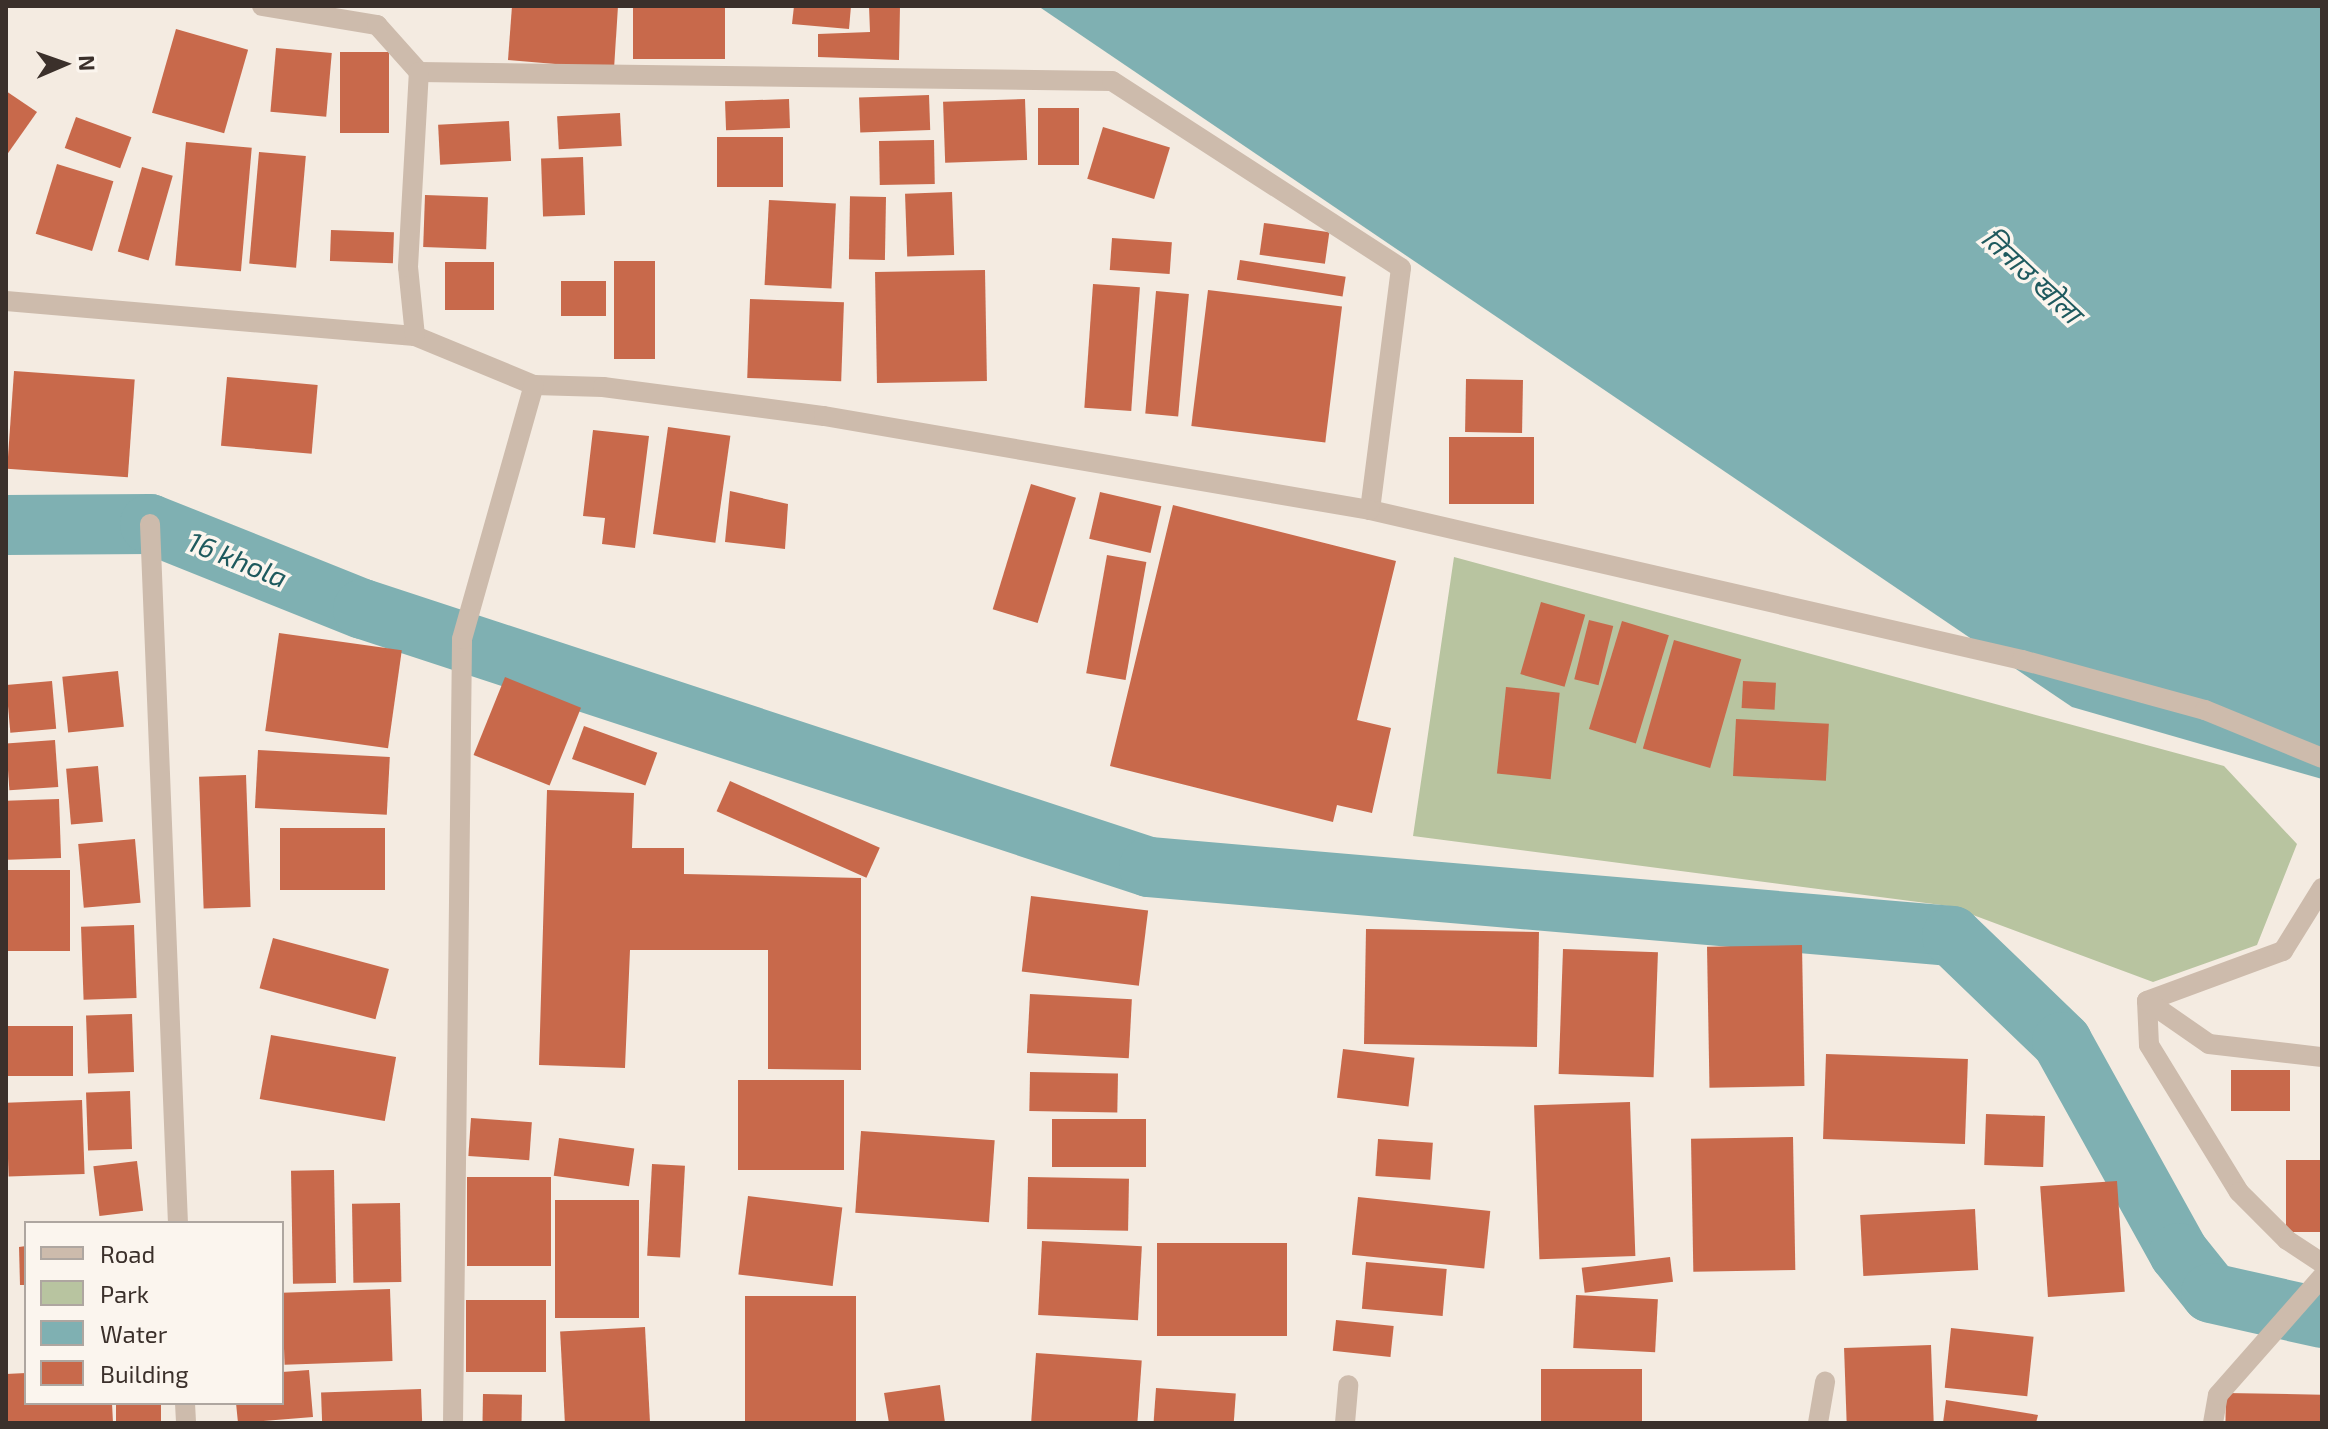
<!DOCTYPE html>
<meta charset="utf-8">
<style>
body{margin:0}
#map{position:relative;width:2328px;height:1429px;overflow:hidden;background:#f4ebe1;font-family:"Exo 2","Noto Sans Devanagari",sans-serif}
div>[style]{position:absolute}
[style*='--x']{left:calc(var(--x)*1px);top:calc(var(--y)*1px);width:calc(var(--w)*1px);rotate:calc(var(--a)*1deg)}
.green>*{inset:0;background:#b8c4a0}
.water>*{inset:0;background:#7fb0b2}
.canal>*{height:60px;margin:-30px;padding:0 30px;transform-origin:30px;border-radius:30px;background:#7fb0b2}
.building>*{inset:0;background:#c8694b;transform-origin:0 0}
.minor>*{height:20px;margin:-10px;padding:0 10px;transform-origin:10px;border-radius:10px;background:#cdbbac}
span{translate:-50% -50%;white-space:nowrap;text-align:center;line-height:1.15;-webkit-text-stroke:7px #fbf5ee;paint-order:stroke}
.water-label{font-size:28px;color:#1f5a5e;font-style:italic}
.frame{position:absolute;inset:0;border:8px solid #3b302b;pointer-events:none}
.legend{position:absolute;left:24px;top:1221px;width:260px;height:184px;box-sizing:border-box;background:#fbf5ee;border:2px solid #aea6a0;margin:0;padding:10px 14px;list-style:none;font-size:24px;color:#3b302b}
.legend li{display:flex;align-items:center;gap:16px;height:40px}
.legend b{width:40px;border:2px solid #aea6a0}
.north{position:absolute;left:24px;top:24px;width:80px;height:80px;-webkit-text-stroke:6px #fbf5ee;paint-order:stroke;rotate:88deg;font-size:22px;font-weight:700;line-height:32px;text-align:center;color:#3b302b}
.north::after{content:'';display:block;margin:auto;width:28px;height:36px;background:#3b302b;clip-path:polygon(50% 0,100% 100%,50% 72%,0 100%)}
</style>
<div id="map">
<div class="green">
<div style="clip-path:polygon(1454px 557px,2224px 766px,2297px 844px,2257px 945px,2153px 982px,1949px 906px,1413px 836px)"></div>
</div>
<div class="water">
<div style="clip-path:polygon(1038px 6px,2322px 6px,2322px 779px,2072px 707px)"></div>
</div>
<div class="canal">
<div style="--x:6;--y:525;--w:144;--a:-0.4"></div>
<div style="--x:150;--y:524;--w:229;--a:21.8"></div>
<div style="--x:363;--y:609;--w:827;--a:18.17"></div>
<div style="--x:1149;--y:867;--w:806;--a:4.91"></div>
<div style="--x:1952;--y:936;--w:153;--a:43.9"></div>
<div style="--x:2062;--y:1042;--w:241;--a:61"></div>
<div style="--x:2179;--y:1253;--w:51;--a:51.3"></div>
<div style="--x:2211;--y:1293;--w:114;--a:12.7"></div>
</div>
<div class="building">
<div style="clip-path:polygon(512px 6px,618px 6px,614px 69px,508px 60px)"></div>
<div style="left:633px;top:6px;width:92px;height:53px"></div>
<div style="clip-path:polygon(794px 6px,851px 6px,849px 29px,792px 24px)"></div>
<div style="clip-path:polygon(869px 6px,900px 6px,899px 60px,818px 57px,818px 34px,870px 32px)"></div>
<div style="left:176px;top:29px;width:75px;height:87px;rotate:16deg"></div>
<div style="left:276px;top:48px;width:56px;height:64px;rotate:5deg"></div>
<div style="left:340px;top:52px;width:49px;height:81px"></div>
<div style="clip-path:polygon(6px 91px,37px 112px,6px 156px)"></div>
<div style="left:929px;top:95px;width:35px;height:70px;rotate:88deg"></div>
<div style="left:789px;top:99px;width:29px;height:64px;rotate:88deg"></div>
<div style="left:1025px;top:99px;width:61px;height:82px;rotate:88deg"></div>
<div style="left:1038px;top:108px;width:41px;height:57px"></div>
<div style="left:620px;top:113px;width:33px;height:63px;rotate:87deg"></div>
<div style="left:76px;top:117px;width:59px;height:33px;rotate:20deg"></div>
<div style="left:509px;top:121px;width:40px;height:71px;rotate:87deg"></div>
<div style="left:1103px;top:127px;width:70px;height:54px;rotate:17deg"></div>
<div style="left:783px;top:137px;width:50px;height:66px;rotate:90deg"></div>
<div style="left:934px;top:140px;width:44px;height:55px;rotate:89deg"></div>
<div style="left:186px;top:142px;width:66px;height:124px;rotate:5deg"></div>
<div style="left:259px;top:152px;width:47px;height:112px;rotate:5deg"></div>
<div style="left:583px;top:157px;width:58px;height:42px;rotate:88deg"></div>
<div style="left:57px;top:164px;width:59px;height:73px;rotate:17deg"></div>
<div style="left:142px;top:167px;width:32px;height:88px;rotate:16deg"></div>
<div style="left:952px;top:192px;width:63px;height:47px;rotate:88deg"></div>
<div style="left:425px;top:195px;width:63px;height:52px;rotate:2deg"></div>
<div style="left:886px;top:197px;width:63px;height:36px;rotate:91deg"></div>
<div style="left:769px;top:200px;width:67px;height:85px;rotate:3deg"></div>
<div style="left:1264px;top:223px;width:66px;height:32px;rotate:8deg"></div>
<div style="left:331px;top:230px;width:63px;height:31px;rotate:2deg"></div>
<div style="left:1112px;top:238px;width:60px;height:32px;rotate:4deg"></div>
<div style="left:1240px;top:260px;width:107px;height:20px;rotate:9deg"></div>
<div style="left:614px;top:261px;width:41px;height:98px"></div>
<div style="left:445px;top:262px;width:49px;height:48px"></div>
<div style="left:985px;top:270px;width:111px;height:110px;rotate:89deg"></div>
<div style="left:606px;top:281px;width:35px;height:45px;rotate:90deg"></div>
<div style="left:1093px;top:284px;width:47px;height:124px;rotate:4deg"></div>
<div style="left:1208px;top:290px;width:135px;height:137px;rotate:7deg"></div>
<div style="left:1156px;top:291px;width:33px;height:123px;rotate:5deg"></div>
<div style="left:750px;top:299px;width:94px;height:79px;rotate:2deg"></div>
<div style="left:14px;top:371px;width:121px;height:98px;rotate:4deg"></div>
<div style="left:227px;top:377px;width:91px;height:69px;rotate:5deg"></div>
<div style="left:1466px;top:379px;width:57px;height:53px;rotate:1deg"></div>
<div style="left:668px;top:427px;width:63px;height:108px;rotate:8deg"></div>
<div style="clip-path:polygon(593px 430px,649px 436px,635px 548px,602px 544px,605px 518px,583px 516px)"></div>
<div style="left:1449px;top:437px;width:85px;height:67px"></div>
<div style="left:1031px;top:484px;width:47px;height:131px;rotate:17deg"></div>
<div style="clip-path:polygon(730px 491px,788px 504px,785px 549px,725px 542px)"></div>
<div style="left:1100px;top:492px;width:63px;height:48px;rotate:13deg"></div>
<div style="clip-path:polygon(1173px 505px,1396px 561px,1357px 720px,1391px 728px,1372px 813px,1337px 805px,1333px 822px,1110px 766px)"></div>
<div style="left:1107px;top:555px;width:40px;height:120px;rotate:10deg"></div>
<div style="left:1541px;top:602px;width:46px;height:75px;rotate:16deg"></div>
<div style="left:1589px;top:620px;width:25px;height:61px;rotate:14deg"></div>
<div style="left:1622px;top:621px;width:49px;height:113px;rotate:17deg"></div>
<div style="left:279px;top:633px;width:124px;height:99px;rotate:8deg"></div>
<div style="left:1674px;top:640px;width:70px;height:113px;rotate:16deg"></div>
<div style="left:118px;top:671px;width:56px;height:56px;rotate:84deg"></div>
<div style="left:505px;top:677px;width:82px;height:84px;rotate:22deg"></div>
<div style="left:52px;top:681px;width:48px;height:46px;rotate:85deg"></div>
<div style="left:1743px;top:681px;width:33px;height:27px;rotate:3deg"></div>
<div style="left:1506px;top:687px;width:54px;height:87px;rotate:6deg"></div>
<div style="left:1736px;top:719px;width:93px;height:57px;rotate:3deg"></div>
<div style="left:584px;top:726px;width:78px;height:35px;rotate:20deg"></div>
<div style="left:55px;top:740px;width:47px;height:49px;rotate:86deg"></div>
<div style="left:258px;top:750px;width:132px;height:58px;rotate:3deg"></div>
<div style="left:98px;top:766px;width:56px;height:32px;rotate:85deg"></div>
<div style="left:246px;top:775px;width:132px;height:47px;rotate:88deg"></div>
<div style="left:730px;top:781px;width:164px;height:33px;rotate:24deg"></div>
<div style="clip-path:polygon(547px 790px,634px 793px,632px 848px,684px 848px,684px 874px,861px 878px,861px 1070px,768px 1069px,768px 950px,630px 950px,625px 1068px,539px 1065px)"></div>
<div style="left:59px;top:799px;width:59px;height:53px;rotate:88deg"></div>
<div style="left:280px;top:828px;width:105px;height:62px"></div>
<div style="left:135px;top:839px;width:64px;height:57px;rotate:85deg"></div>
<div style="left:6px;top:870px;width:64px;height:81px"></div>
<div style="left:1031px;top:896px;width:118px;height:76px;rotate:7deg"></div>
<div style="left:134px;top:925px;width:73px;height:53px;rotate:88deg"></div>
<div style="left:1366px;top:929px;width:173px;height:115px;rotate:1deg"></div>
<div style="left:273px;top:938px;width:120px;height:52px;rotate:15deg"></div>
<div style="left:1802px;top:945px;width:141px;height:95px;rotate:89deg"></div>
<div style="left:1563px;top:949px;width:95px;height:125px;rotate:2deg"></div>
<div style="left:1030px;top:994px;width:102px;height:59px;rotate:3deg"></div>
<div style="left:132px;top:1014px;width:58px;height:46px;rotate:88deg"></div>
<div style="left:73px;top:1026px;width:50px;height:67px;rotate:90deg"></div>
<div style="left:271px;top:1035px;width:127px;height:65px;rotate:10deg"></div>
<div style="left:1343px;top:1049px;width:72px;height:49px;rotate:7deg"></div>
<div style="left:1826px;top:1054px;width:142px;height:85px;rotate:2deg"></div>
<div style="left:2290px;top:1070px;width:41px;height:59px;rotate:90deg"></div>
<div style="left:1030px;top:1072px;width:88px;height:39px;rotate:1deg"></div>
<div style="left:738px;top:1080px;width:106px;height:90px"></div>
<div style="left:130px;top:1091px;width:58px;height:44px;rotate:88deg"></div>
<div style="left:82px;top:1100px;width:74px;height:76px;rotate:88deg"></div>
<div style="left:1630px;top:1102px;width:154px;height:96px;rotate:88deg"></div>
<div style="left:1986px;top:1114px;width:59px;height:51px;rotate:2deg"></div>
<div style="left:471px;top:1118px;width:61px;height:38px;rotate:4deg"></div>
<div style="left:1052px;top:1119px;width:94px;height:48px"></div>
<div style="left:861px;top:1131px;width:134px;height:82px;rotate:4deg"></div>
<div style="left:1793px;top:1137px;width:133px;height:102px;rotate:89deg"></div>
<div style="left:559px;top:1138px;width:76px;height:38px;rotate:8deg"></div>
<div style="left:1378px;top:1139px;width:55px;height:37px;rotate:4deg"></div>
<div style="left:2286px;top:1160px;width:36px;height:72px"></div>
<div style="left:137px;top:1161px;width:50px;height:44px;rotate:83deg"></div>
<div style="left:652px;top:1164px;width:33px;height:92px;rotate:3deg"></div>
<div style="left:334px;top:1170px;width:113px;height:43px;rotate:89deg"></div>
<div style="left:467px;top:1177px;width:84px;height:89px"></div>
<div style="left:1028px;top:1177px;width:101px;height:52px;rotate:1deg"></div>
<div style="left:2117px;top:1181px;width:111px;height:77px;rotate:86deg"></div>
<div style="left:748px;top:1196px;width:95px;height:79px;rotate:7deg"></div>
<div style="left:1358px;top:1197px;width:133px;height:58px;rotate:6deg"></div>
<div style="left:639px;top:1200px;width:118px;height:84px;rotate:90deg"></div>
<div style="left:400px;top:1203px;width:79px;height:48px;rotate:89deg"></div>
<div style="left:1975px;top:1209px;width:61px;height:115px;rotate:87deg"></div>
<div style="left:1042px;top:1241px;width:100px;height:74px;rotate:3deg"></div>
<div style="left:1157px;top:1243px;width:130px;height:93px"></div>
<div style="clip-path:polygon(26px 1246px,26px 1285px,20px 1285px,19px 1247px)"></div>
<div style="left:1670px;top:1257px;width:25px;height:89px;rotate:83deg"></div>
<div style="left:1366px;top:1262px;width:81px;height:47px;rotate:5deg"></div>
<div style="left:390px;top:1289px;width:72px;height:108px;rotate:88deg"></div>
<div style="left:1576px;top:1295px;width:82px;height:53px;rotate:3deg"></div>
<div style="left:856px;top:1296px;width:127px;height:111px;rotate:90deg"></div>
<div style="left:466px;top:1300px;width:80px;height:72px"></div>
<div style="left:1336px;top:1320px;width:58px;height:31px;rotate:6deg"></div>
<div style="left:645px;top:1327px;width:96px;height:85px;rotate:87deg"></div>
<div style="left:1951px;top:1328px;width:83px;height:60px;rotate:6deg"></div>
<div style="left:1931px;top:1345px;width:78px;height:87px;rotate:88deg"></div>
<div style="left:1036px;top:1353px;width:106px;height:70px;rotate:4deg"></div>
<div style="left:1541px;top:1369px;width:101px;height:54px"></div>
<div style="clip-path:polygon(309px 1370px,313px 1417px,238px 1423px,236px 1403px,282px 1403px,282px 1372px)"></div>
<div style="clip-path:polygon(26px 1373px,26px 1403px,112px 1403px,113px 1423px,7px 1423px,6px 1374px)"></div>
<div style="clip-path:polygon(940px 1385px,945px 1423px,889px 1423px,884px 1393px)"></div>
<div style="left:1156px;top:1388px;width:80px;height:33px;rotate:4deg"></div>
<div style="left:421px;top:1389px;width:34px;height:100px;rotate:88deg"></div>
<div style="left:2226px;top:1393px;width:96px;height:30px;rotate:1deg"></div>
<div style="left:483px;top:1394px;width:39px;height:29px;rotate:1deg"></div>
<div style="clip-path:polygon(1946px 1400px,2038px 1415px,2036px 1423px,1943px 1423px)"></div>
<div style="left:116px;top:1403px;width:45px;height:20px"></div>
</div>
<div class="minor">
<div style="--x:262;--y:6;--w:117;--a:9.4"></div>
<div style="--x:377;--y:25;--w:63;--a:48.2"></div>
<div style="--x:419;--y:72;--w:693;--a:0.74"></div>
<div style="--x:1112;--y:81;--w:344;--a:32.9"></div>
<div style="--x:1401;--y:268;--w:244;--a:97.3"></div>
<div style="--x:1370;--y:510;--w:669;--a:12.96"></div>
<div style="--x:2022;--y:660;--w:190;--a:15.3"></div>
<div style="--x:2205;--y:710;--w:126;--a:22.3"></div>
<div style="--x:6;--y:301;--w:410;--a:4.9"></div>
<div style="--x:415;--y:336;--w:129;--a:22.4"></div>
<div style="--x:534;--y:385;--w:69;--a:1.7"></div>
<div style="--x:603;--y:387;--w:223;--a:7.5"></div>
<div style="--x:824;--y:416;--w:554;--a:9.77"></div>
<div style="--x:415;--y:336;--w:69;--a:-95.8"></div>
<div style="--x:408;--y:267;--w:195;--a:-86.8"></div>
<div style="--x:150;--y:524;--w:700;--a:87.71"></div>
<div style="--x:2147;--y:1001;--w:44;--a:87.4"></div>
<div style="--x:2149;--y:1045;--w:172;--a:58.5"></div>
<div style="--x:2239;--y:1192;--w:68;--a:45"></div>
<div style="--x:2287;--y:1240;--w:42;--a:33.3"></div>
<div style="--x:2147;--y:1001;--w:145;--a:-20.2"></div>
<div style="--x:2283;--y:951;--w:74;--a:-58.2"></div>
<div style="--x:2147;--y:1001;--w:75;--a:34.7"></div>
<div style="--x:2209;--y:1044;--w:114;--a:6.6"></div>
<div style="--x:185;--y:1403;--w:20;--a:87"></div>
<div style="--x:453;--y:1423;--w:784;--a:-89.34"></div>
<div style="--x:462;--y:639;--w:264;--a:-74.2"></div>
<div style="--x:1345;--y:1423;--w:38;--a:-85"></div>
<div style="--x:1818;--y:1423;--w:42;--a:-80.3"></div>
<div style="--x:2213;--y:1423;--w:28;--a:-80"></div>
<div style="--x:2218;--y:1395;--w:157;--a:-48.6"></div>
</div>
<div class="water-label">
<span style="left:2032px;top:275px;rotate:43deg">तिनाउ खोला</span>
<span style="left:238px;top:559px;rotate:22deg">16 khola</span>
</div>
<div class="frame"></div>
<ul class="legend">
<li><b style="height:10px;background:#cdbbac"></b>Road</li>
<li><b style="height:22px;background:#b8c4a0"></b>Park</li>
<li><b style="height:22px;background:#7fb0b2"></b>Water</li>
<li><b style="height:22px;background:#c8694b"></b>Building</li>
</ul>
<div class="north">N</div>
</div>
